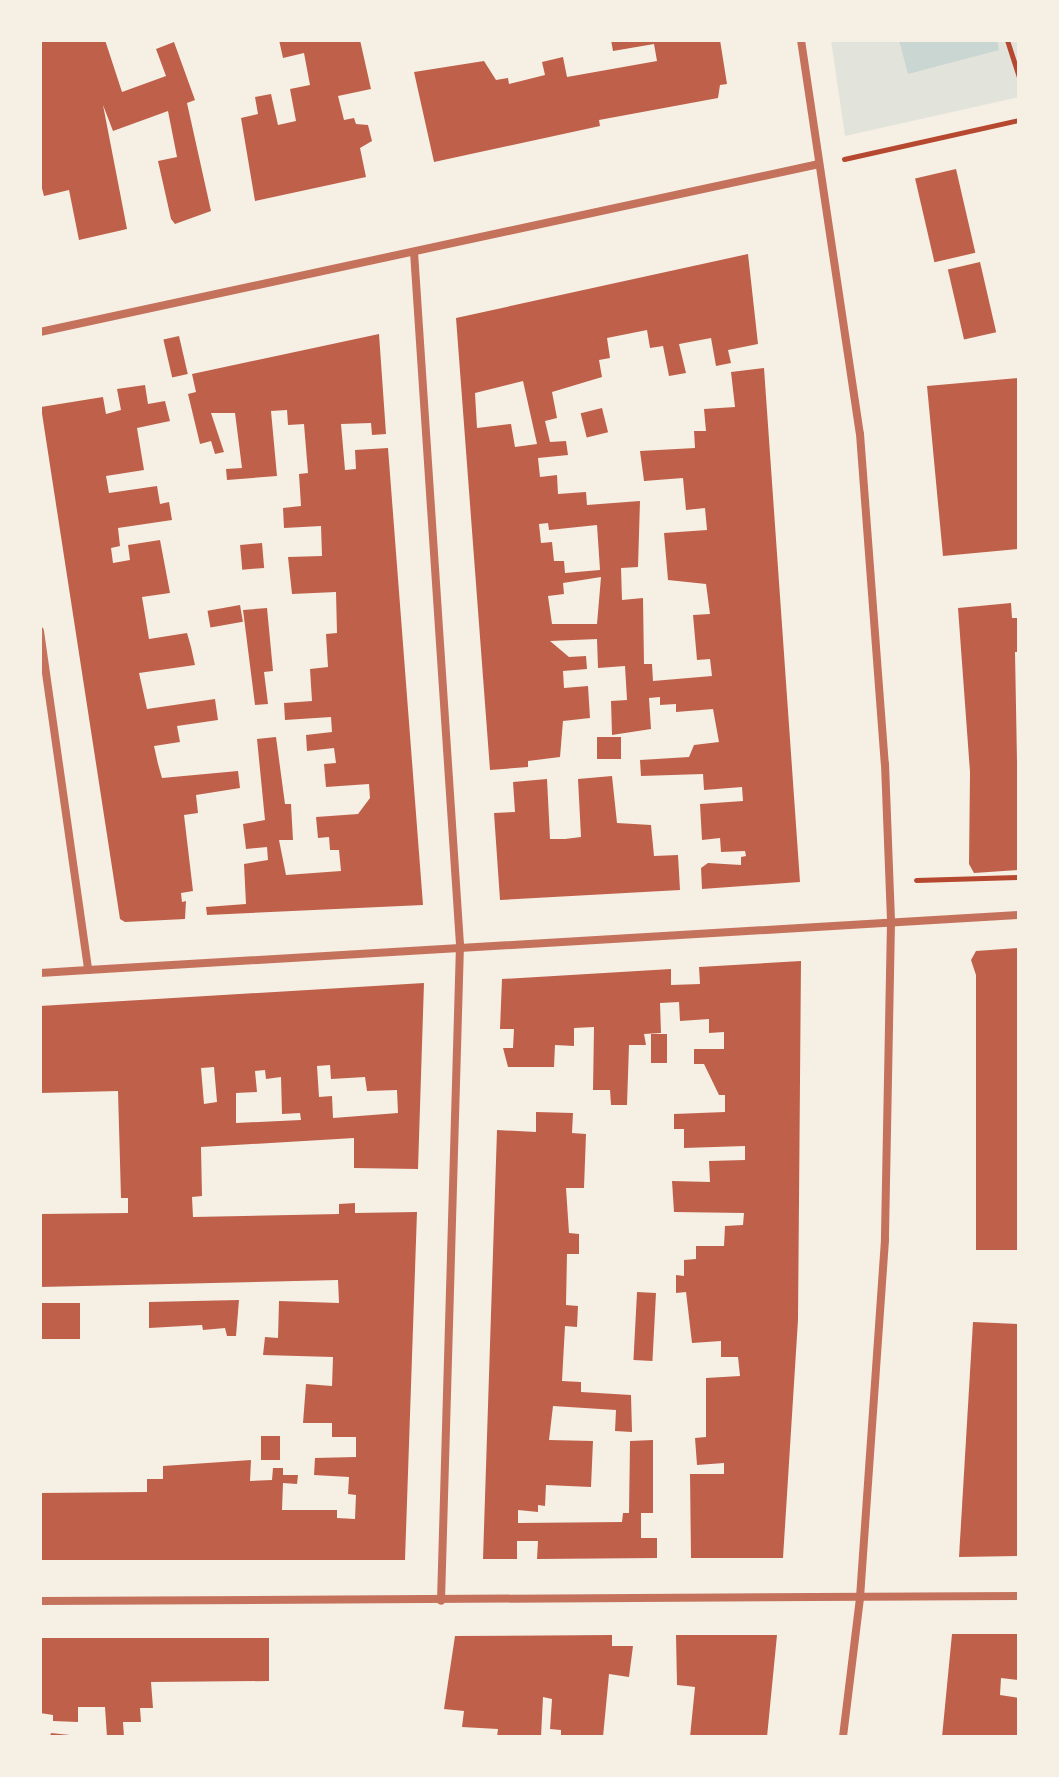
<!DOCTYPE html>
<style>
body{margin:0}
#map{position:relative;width:1059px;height:1777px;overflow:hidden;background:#f6efe4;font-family:Inter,sans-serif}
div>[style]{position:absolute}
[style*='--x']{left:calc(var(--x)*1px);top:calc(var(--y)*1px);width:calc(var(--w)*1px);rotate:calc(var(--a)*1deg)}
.green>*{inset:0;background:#e2e4dc}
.water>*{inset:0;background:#c9d6d2}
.building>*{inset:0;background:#bf614a;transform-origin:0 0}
.path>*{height:5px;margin:-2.5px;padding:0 2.5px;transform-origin:2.5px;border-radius:2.5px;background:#b5482f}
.minor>*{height:8px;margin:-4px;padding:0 4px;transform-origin:4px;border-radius:4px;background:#c5725c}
span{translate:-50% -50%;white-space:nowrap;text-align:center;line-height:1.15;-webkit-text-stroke:6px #f6efe4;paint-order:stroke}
.frame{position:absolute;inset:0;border:42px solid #f6efe4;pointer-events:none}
</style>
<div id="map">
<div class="green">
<div style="clip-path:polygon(831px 40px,1019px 40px,1019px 97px,845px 136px)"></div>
</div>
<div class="water">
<div style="clip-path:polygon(899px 40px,997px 40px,999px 50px,908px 74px)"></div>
</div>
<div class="building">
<div style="clip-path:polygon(40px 40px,105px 40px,122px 92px,166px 76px,156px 49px,174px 42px,195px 100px,187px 103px,211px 211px,175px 224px,171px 219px,158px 161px,177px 157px,168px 111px,113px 131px,103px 105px,127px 229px,79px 240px,69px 190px,44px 196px,40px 181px)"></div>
<div style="clip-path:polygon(279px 40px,360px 40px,371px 89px,338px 96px,344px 120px,354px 118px,356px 124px,368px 125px,372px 141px,360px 148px,366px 177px,255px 201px,241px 118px,258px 114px,255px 97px,271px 94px,278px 125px,296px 121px,290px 89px,310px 85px,304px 53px,283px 58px)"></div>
<div style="clip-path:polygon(611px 40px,720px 40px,727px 84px,720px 85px,718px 98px,599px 120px,600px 126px,434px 162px,414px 72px,484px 61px,496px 80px,508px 78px,509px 84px,545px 75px,542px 62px,563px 57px,567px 77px,657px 61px,654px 44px,613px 51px)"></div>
<div style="left:956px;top:169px;width:86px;height:42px;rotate:77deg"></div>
<div style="clip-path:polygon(evenodd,748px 254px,758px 344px,728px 350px,731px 363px,716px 366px,711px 338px,679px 344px,686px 373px,669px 376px,663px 346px,650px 348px,647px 330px,607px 338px,610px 358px,599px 360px,602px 377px,552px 392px,557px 418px,545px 421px,550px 442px,566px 441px,568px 455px,538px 458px,540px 477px,557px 475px,558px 494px,586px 492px,587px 505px,640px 501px,638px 567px,621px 568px,622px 600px,643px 598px,644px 664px,652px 664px,653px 681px,712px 676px,710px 659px,697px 660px,693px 615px,710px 614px,706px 584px,668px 580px,664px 533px,707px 530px,705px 508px,686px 510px,683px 478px,644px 481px,640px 451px,695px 448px,694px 431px,706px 431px,704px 409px,735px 407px,731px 372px,764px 368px,800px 882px,702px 889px,701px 868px,708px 863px,741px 865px,741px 857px,746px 856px,745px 851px,721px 852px,720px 838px,702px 840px,700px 804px,743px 801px,742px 787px,704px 790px,703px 774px,641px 776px,640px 760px,689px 757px,694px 745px,719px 742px,713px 709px,676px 712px,676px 704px,660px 705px,660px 697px,649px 698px,651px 729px,612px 735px,611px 701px,627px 700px,625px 666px,598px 668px,597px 639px,550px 641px,569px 657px,586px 656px,587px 669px,563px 671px,564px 688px,588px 686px,590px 718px,563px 721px,560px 757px,528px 761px,528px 767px,490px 770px,456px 318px,748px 254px,523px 381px,537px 444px,515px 447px,511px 424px,477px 428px,475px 393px,523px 381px,748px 254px,548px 523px,549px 530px,597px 525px,600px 570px,565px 573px,564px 561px,554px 561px,552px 542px,541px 543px,539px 524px,548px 523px,748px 254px,601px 577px,597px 624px,552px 624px,548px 596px,564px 594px,563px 583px,601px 577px)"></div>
<div style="left:980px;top:262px;width:72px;height:33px;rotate:77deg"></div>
<div style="clip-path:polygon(379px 334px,386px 434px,372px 435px,371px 423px,341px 424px,345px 470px,356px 469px,355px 450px,388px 448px,423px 905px,207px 915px,206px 907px,246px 904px,244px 864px,268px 860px,267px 847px,246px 849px,243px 824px,265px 820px,257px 739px,276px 737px,285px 804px,291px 804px,293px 840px,279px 840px,286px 875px,341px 871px,339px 850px,330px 850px,329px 837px,318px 838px,316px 817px,358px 814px,370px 798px,369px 784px,326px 787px,324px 764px,336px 763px,334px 748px,307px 751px,306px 735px,332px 732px,331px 717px,285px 720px,284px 703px,312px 701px,310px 669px,328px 667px,326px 634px,337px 633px,336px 592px,292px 594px,288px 557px,322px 556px,321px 526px,284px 528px,283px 508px,301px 506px,299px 474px,308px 473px,304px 424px,288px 425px,287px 410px,271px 411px,277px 476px,227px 480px,226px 469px,242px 468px,235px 413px,211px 413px,224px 452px,215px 454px,211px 441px,200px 444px,188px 394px,196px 392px,192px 374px)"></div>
<div style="left:179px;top:336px;width:39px;height:16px;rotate:77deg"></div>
<div style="clip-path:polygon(1019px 378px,1019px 549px,943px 556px,927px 386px)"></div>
<div style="clip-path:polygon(145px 385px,148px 404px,165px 401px,170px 421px,137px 428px,144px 470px,106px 476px,109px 493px,157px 486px,160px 504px,169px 502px,172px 520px,118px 528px,120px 546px,111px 548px,113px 563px,130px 560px,128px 545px,160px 540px,170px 593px,142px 597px,149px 639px,187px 633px,191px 647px,195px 665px,139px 673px,147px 709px,215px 699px,218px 720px,177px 726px,180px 742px,154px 746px,158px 764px,162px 778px,238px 771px,240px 788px,196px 795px,198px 813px,184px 815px,193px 891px,181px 893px,182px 902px,186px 901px,185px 919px,125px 922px,120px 919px,41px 407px,103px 397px,106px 414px,121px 410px,117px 389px)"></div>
<div style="left:602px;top:408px;width:25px;height:22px;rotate:76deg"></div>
<div style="left:262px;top:543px;width:25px;height:22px;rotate:85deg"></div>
<div style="clip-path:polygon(1011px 603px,1012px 618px,1019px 618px,1019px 652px,1015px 652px,1019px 870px,974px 873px,969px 864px,970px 772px,958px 608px)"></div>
<div style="left:240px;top:605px;width:17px;height:33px;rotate:80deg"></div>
<div style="clip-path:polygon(267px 608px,273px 671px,264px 672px,268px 704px,255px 705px,243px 610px)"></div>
<div style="left:621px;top:737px;width:22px;height:24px;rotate:90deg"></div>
<div style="clip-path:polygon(612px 776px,617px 823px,651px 825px,654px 856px,678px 855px,680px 890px,500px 900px,494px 813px,515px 812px,513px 782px,547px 779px,550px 839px,565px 839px,581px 837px,578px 779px)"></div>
<div style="clip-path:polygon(1019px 948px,1019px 1250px,976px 1250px,976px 975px,971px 960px,976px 951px)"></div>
<div style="clip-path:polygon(801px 961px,798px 1320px,783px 1558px,691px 1558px,690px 1474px,724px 1474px,724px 1463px,697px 1465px,695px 1438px,706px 1437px,706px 1378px,740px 1376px,738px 1357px,721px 1357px,721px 1341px,692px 1343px,686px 1292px,676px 1293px,676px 1275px,684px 1276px,684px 1260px,696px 1259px,696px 1246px,724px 1246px,725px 1226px,743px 1225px,744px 1213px,674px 1212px,672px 1181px,710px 1182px,709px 1161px,745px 1160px,745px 1146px,684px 1148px,684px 1129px,674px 1129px,674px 1114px,725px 1112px,725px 1095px,719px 1095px,704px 1064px,694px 1064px,694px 1049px,724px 1049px,724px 1032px,709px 1033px,709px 1019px,680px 1021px,679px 1002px,660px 1003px,661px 1033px,644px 1034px,646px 1045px,629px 1045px,627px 1105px,611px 1105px,610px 1090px,593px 1090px,594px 1027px,574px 1028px,574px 1046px,555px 1045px,554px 1067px,508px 1067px,503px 1048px,513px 1048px,514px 1029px,500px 1029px,502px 979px,671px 969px,671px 985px,700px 984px,699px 967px)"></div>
<div style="clip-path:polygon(evenodd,424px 983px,418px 1169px,354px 1168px,354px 1138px,201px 1147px,202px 1196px,192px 1197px,193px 1217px,339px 1214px,339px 1204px,355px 1203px,355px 1213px,417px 1212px,405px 1560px,40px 1560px,40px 1493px,147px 1492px,147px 1479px,163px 1479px,163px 1466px,251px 1460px,250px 1481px,272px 1480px,273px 1468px,283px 1468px,283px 1475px,298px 1475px,297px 1484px,283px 1483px,282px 1510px,337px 1510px,337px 1518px,355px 1519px,356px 1495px,348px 1494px,349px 1477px,314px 1475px,315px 1458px,356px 1457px,356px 1437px,332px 1437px,332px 1423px,303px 1423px,306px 1384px,332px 1386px,333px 1357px,263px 1355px,265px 1337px,278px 1338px,279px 1301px,339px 1303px,338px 1280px,40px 1287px,40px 1214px,128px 1213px,128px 1198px,121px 1198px,118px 1091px,40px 1093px,40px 1006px,424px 983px,330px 1065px,331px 1079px,365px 1077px,367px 1091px,397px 1090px,398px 1113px,333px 1118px,332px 1096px,319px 1097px,317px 1066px,330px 1065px,424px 983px,214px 1067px,217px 1102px,204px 1104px,201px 1068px,214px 1067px,424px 983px,265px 1070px,266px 1079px,281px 1077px,282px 1114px,300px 1113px,301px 1120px,236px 1123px,236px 1093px,257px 1092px,255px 1071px,265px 1070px)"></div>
<div style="left:651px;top:1034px;width:16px;height:29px"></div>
<div style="clip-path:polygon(536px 1112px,573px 1113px,572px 1133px,586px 1134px,584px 1188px,566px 1188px,569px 1233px,579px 1234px,579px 1254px,567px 1254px,566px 1305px,578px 1306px,577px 1327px,565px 1326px,562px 1381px,581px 1382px,581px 1392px,631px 1395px,632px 1432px,615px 1431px,616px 1410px,553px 1406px,549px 1440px,593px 1441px,591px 1487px,546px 1485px,545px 1506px,538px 1505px,538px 1512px,518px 1510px,518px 1523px,622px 1522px,623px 1513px,629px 1513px,630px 1441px,653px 1440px,653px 1513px,641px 1513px,641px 1538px,657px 1538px,657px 1558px,537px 1559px,538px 1541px,517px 1541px,517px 1559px,483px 1559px,497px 1130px,536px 1132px)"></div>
<div style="left:656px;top:1293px;width:68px;height:19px;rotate:93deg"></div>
<div style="clip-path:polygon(239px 1300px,236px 1336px,227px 1336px,225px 1328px,203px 1330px,202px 1325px,149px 1328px,149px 1302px)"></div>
<div style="left:40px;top:1303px;width:40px;height:36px"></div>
<div style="clip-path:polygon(973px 1322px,1019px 1324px,1019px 1556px,959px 1557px)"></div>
<div style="left:261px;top:1436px;width:19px;height:24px"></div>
<div style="clip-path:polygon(952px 1634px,1019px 1634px,1019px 1680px,1001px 1678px,1000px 1695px,1019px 1698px,1019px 1737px,942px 1737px)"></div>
<div style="clip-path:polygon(612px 1635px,612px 1646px,633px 1646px,629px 1677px,609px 1674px,603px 1737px,561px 1737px,561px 1730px,550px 1729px,552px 1699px,543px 1697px,541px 1737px,497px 1737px,498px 1729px,462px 1727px,464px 1711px,444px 1709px,455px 1636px)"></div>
<div style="clip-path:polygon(676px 1635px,777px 1635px,767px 1737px,690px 1737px,695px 1687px,677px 1685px)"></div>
<div style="clip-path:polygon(40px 1638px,269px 1638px,269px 1681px,151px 1682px,153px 1708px,140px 1708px,141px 1722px,123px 1722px,124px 1737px,107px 1737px,105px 1707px,78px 1707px,78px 1722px,53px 1721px,53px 1715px,40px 1713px)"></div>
<div style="clip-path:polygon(51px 1733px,70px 1735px,70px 1737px,50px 1737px)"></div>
</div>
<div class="path">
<div style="--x:1007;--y:40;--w:38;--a:72"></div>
<div style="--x:844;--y:159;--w:179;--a:-12.6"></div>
<div style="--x:916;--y:880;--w:103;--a:-1.7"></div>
</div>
<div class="minor">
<div style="--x:801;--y:40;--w:398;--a:81.5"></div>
<div style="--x:860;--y:434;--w:331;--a:85.7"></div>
<div style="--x:885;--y:764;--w:158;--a:87.8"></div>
<div style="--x:891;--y:922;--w:318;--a:91.1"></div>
<div style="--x:885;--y:1240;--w:359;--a:94"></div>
<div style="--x:860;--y:1598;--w:140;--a:97"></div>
<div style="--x:414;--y:252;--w:695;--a:86.2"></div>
<div style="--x:460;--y:945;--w:656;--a:91.66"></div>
<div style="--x:40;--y:332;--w:797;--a:-12.17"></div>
<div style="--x:40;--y:631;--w:342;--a:81.9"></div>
<div style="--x:88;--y:970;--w:48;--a:176.4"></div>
<div style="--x:88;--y:970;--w:933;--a:-3.38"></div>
<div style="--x:40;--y:1601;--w:979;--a:-0.29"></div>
</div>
<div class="frame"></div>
</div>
